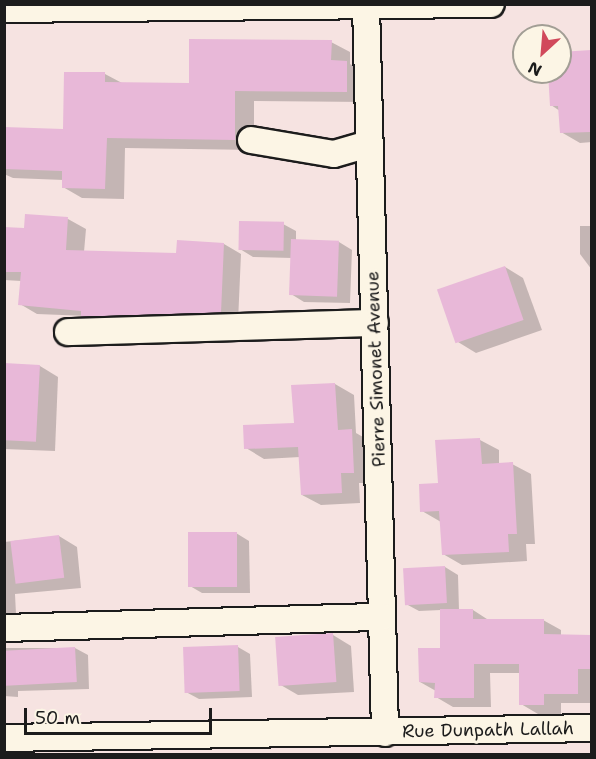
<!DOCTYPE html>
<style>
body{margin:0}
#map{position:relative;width:596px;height:759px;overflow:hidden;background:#f6e3e1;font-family:"Shantell Sans",sans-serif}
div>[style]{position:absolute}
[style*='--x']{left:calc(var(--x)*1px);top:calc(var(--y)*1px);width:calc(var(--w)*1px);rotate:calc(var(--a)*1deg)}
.shadow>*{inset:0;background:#0003}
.building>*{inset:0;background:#e8b8d8;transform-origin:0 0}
.roads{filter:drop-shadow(2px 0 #1c1c1c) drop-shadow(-2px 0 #1c1c1c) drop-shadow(0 2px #1c1c1c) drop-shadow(0 -2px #1c1c1c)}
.street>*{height:26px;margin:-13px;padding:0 13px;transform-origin:13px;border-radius:13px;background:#fcf5e5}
span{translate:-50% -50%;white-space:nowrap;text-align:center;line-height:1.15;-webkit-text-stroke:6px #fcf5e5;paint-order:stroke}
.street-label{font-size:18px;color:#1c1c1c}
.frame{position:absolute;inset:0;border:6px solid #1c1c1c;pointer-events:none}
.north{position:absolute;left:512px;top:24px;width:60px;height:60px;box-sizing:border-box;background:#fcf5e5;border:2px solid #a29e95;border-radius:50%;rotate:206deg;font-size:16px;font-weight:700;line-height:24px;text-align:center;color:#1c1c1c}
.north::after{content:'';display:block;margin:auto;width:21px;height:27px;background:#d1495b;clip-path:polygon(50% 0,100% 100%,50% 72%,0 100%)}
.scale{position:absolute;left:24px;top:708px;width:188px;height:27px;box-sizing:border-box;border:3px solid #1c1c1c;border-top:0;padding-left:8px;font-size:18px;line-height:21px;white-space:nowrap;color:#1c1c1c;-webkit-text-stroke:4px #fcf5e5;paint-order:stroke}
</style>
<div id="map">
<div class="shadow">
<div style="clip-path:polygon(331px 42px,350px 52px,350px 64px,366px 73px,366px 102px,254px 101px,254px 150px,125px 148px,124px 199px,82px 198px,63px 187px,64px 180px,13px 178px,4px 174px,4px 129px,64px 131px,105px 74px,122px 83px,191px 84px)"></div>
<div style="clip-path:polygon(592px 52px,592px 142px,580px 143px,561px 132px,560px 111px,551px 105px,549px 72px,560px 72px,560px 53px)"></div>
<div style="clip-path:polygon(27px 216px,68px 219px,86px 229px,84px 252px,178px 254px,224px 244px,241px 254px,238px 322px,37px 314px,20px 304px,21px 281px,4px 280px,4px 229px,26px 229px)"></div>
<div style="clip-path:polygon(283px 224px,296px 231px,296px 241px,339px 242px,352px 250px,350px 303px,304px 302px,291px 294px,292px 258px,253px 257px,240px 249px)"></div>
<div style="clip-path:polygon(580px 226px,592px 226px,592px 270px,580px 254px)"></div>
<div style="clip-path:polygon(505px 267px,523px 278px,542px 330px,476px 353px,458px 342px)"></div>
<div style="clip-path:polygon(4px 365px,40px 366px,58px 377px,55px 451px,4px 449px)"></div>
<div style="clip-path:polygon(335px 384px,354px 395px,356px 433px,370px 441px,372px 483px,359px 483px,360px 503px,321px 505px,302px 495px,300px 457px,264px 459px,246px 448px,295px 424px,293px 386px)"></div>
<div style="clip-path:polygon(480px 440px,499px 450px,499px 464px,512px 464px,531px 474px,535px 544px,526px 544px,527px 561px,462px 565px,443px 554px,441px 522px,422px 511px)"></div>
<div style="clip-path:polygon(236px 533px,249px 541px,250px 593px,202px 593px,190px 586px)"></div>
<div style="clip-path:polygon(59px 536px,77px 547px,81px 588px,15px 594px,16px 614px,4px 614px,4px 542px)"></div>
<div style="clip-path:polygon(445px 567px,458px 575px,459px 610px,473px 610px,490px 621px,543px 620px,561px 630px,561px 636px,592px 637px,592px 703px,561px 703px,561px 714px,538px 714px,521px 704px,520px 673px,490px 673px,491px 707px,453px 707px,436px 697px,436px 691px,420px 682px,442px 650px,441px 610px,419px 611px,406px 604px)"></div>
<div style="clip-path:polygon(333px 635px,351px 646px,354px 692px,298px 695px,279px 684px)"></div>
<div style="clip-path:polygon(238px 647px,250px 654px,252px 697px,199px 699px,186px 692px)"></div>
<div style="clip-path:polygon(4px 648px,75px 648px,88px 655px,89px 689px,18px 691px,18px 697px,4px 696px)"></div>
</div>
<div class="building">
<div style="clip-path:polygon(189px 39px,332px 40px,331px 60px,347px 61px,347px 92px,235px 91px,235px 140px,107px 138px,105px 189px,62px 188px,62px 171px,4px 169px,4px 127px,63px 129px,64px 72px,105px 72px,105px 82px,189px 83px)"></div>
<div style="clip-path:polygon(591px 50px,591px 132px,560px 133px,558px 106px,550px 106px,548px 72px,560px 72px,560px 52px)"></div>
<div style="clip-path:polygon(25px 214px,68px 217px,66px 250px,176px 253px,177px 240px,224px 243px,221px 313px,81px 317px,81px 311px,18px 305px,21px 272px,4px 272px,4px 227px,24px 228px)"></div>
<div style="left:239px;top:221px;width:45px;height:29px;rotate:1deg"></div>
<div style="left:291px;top:239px;width:48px;height:56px;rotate:2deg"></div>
<div style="left:505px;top:266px;width:57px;height:72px;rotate:71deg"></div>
<div style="left:4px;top:363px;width:36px;height:77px;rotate:3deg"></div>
<div style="clip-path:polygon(335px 383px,338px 430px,352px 429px,354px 473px,341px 473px,342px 493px,301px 495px,298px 447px,244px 449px,243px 425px,294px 423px,291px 385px)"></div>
<div style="clip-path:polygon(480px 438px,482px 464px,513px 462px,517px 534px,508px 534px,509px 552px,442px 555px,439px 511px,420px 512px,419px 484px,438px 483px,435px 440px)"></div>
<div style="left:188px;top:532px;width:49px;height:55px"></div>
<div style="left:59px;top:535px;width:43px;height:49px;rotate:83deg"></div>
<div style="left:445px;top:566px;width:37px;height:42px;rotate:87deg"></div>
<div style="clip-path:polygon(440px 609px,473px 609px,473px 619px,544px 619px,544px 634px,591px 635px,591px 669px,578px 669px,578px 694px,544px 694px,544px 705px,519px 705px,519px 664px,474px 664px,474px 698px,434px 698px,435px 683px,419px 682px,418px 648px,440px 648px)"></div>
<div style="left:333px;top:633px;width:49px;height:58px;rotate:86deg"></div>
<div style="left:238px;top:645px;width:46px;height:55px;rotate:88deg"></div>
<div style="left:75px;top:647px;width:35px;height:71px;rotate:87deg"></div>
</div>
<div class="roads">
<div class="street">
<div style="--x:366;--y:5;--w:728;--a:88.5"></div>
<div style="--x:4;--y:9;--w:487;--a:-0.6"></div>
<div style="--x:251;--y:140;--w:84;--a:9.6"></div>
<div style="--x:334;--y:154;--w:35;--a:-16"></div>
<div style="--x:68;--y:332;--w:307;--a:-1.7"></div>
<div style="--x:4;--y:628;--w:378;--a:-1.7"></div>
<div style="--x:4;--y:738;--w:588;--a:-0.97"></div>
</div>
</div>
<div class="street-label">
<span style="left:376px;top:369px;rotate:-92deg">Pierre Simonet Avenue</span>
<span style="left:488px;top:730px;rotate:-1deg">Rue Dunpath Lallah</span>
</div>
<div class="frame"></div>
<div class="north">N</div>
<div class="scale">50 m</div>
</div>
